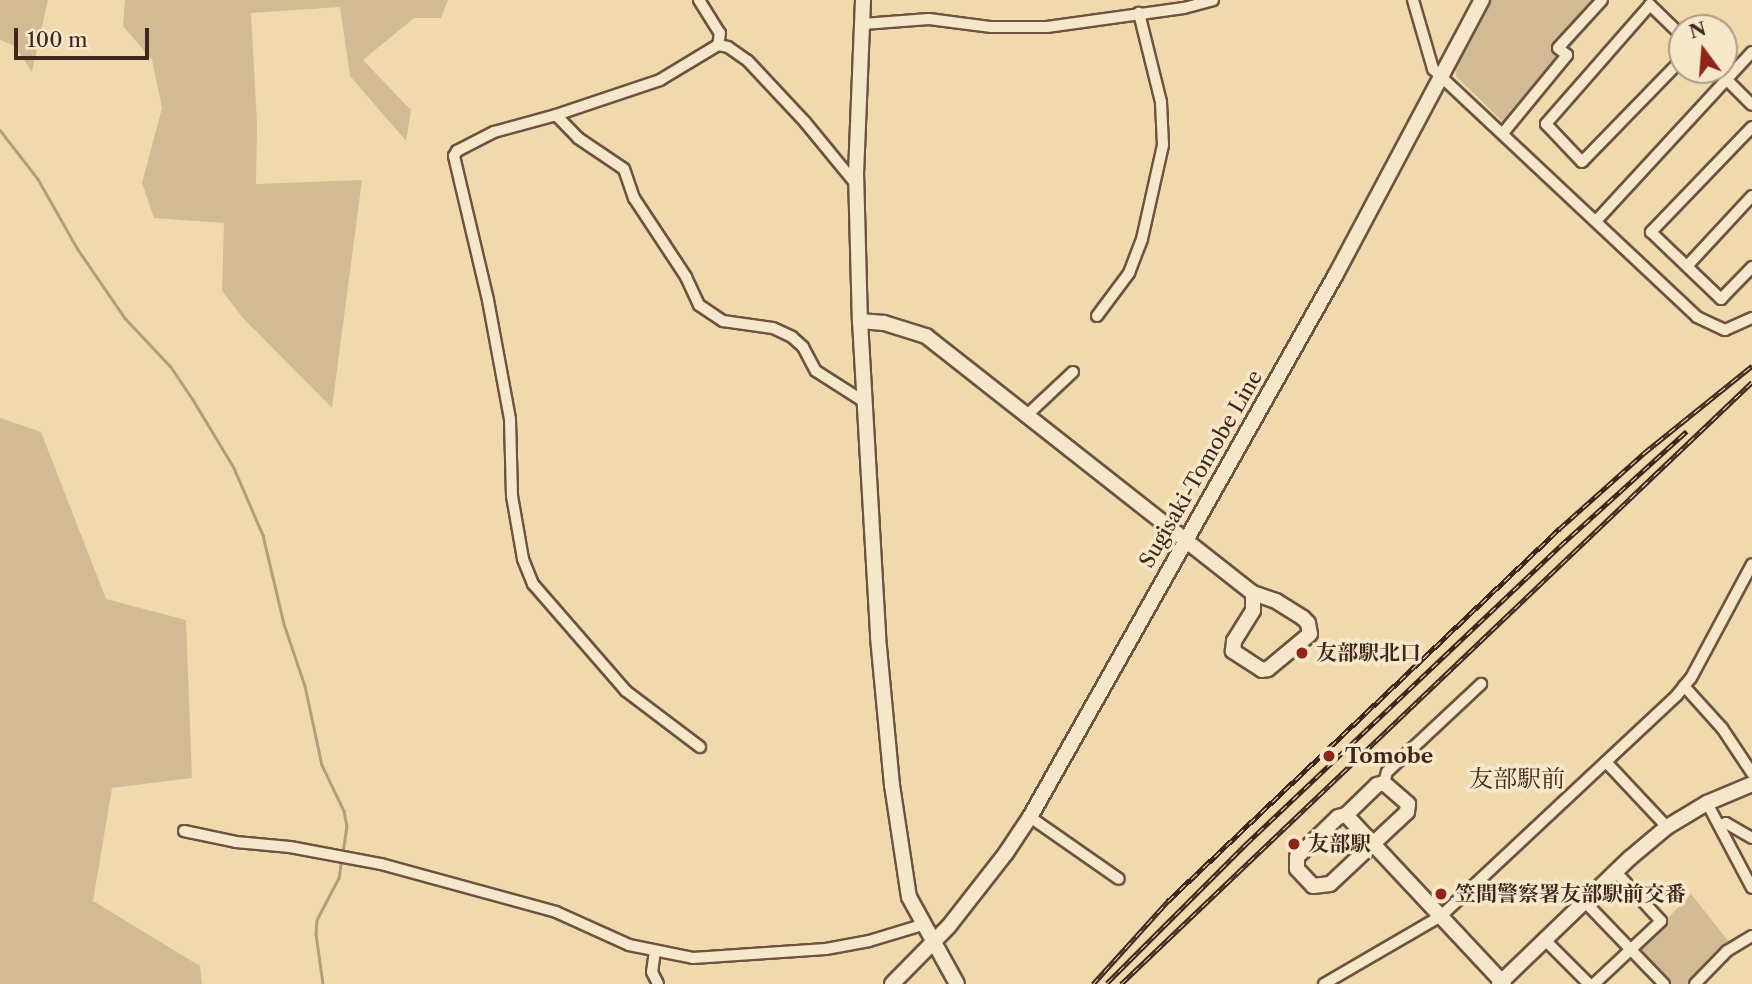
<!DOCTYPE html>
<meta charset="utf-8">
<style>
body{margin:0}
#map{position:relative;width:1752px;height:984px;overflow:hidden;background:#f0daad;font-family:"Libre Caslon Text","Noto Serif JP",serif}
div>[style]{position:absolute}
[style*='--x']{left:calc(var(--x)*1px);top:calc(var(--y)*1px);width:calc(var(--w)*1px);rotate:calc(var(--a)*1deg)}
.green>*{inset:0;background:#d2bb94}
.stream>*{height:2.5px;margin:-1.25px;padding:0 1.25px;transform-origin:1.25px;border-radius:1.25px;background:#b49d7b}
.roads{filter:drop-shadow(2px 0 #6d5340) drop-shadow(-2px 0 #6d5340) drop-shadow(0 2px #6d5340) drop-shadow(0 -2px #6d5340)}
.street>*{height:10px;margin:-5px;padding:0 5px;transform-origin:5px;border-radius:5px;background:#f5e7ca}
.secondary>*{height:14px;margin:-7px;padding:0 7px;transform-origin:7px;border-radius:7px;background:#f5e7ca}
.rail>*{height:5px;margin-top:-2.5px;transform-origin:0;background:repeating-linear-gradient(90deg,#f5e7ca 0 8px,#41261b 0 16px);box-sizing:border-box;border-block:2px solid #41261b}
.dots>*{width:19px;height:19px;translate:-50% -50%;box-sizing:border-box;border:4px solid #f5e7ca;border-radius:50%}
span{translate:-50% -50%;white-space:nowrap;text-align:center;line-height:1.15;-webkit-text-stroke:7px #f5e7ca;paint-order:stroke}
.street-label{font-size:21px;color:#41261b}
.poi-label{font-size:21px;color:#41261b;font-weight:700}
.left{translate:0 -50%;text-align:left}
.quarter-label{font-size:24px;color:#41261b}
.north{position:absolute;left:1668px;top:14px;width:70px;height:70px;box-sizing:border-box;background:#f5e7ca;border:2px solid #ad9a84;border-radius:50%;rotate:344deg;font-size:19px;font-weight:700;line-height:28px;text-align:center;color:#41261b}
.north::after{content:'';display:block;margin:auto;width:24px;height:32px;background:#8f2418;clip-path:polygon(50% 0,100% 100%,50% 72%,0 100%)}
.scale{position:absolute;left:14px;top:28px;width:135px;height:32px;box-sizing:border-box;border:4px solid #41261b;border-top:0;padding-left:9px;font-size:21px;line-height:24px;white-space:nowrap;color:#41261b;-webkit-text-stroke:5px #f5e7ca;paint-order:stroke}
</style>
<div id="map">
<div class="green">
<div style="clip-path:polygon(0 0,48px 0,32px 72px,15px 46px,0 40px)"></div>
<div style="clip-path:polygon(125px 0,448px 0,441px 18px,414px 18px,363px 60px,411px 110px,406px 141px,350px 76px,340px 7px,251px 13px,257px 123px,256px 184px,362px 180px,332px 408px,243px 318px,222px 291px,224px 223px,154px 218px,142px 183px,162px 108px,152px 60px,123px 26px)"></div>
<div style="clip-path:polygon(1489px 0,1609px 0,1507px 126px,1456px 76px,1455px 68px,1456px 59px)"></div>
<div style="clip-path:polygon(0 418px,41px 432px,106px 599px,186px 620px,192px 778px,112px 788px,93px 901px,200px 966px,202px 984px,0 984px)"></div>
<div style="clip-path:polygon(1691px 894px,1730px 943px,1687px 984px,1671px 984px,1637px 950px)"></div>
</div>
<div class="stream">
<div style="--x:0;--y:130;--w:62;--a:52.2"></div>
<div style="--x:38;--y:179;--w:79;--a:60.5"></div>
<div style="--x:77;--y:248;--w:85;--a:55.6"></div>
<div style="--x:125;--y:318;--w:67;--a:46.8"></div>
<div style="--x:171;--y:367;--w:37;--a:56"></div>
<div style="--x:192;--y:398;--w:82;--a:59"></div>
<div style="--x:234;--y:468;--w:73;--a:66.6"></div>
<div style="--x:263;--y:535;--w:91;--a:76.7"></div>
<div style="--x:284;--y:624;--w:65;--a:71.3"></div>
<div style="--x:305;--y:686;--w:81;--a:77.9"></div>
<div style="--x:322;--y:765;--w:51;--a:64.4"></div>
<div style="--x:344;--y:811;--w:15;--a:79"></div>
<div style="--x:347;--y:826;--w:53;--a:98.7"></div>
<div style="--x:339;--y:878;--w:47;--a:117.6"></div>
<div style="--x:317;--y:920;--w:14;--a:94"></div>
<div style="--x:316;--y:934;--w:50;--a:82"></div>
</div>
<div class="roads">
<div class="street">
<div style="--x:699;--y:0;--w:39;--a:58"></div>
<div style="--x:720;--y:33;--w:12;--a:99"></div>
<div style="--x:1413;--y:0;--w:72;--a:73.8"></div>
<div style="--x:1433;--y:69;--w:362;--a:43.2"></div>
<div style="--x:1697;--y:317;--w:31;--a:25"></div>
<div style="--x:1725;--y:330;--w:30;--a:-24"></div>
<div style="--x:863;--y:24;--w:66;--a:-4.3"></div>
<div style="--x:929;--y:19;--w:63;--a:7.4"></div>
<div style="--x:991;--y:27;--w:56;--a:0"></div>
<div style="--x:1047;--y:27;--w:138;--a:-7.9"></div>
<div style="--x:1184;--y:8;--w:30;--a:-15"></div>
<div style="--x:1682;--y:36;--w:45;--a:-135.9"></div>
<div style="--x:1650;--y:5;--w:158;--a:131.2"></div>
<div style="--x:1546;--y:124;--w:52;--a:46.5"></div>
<div style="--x:1582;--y:162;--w:144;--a:-45.8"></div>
<div style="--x:1717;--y:70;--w:49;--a:45"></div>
<div style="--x:556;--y:115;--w:32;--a:46"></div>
<div style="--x:578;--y:138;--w:55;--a:34"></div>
<div style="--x:624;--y:169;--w:31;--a:71"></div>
<div style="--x:634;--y:198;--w:95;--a:56.6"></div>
<div style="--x:686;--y:277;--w:31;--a:65"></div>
<div style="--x:699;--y:305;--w:29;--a:34"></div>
<div style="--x:723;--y:321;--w:50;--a:8"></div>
<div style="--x:773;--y:328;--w:21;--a:25"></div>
<div style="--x:792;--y:337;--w:15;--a:42"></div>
<div style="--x:803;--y:347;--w:27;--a:62"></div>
<div style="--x:816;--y:371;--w:59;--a:32.6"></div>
<div style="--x:1752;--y:127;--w:146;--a:133.9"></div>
<div style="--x:1651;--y:232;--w:97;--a:43.7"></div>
<div style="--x:1721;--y:299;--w:45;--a:-45.9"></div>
<div style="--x:1503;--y:133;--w:101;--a:-50.6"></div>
<div style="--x:1567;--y:55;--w:11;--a:-142"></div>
<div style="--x:1558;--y:48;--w:65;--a:-47.5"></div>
<div style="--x:1596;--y:221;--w:230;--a:-47.3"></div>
<div style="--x:1688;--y:265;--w:94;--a:-47.2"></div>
<div style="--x:1097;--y:316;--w:54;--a:-53.3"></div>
<div style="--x:1129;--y:273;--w:36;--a:-69"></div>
<div style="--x:1142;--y:239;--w:96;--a:-77.4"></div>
<div style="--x:1163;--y:145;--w:43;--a:-92.7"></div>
<div style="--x:1161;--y:102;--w:92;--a:-103.9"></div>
<div style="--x:1027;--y:415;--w:63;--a:-43.1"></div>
<div style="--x:1684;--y:686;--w:57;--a:47.9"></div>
<div style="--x:1722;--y:728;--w:54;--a:56.3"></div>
<div style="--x:700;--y:747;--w:93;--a:-142.9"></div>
<div style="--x:626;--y:691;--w:142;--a:-131"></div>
<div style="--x:533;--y:584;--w:27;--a:-112"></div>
<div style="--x:523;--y:559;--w:64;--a:-99.9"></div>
<div style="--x:512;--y:496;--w:77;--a:-91.5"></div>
<div style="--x:510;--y:419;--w:121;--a:-100.5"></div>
<div style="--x:488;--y:300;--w:148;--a:-103.3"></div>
<div style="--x:454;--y:156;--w:6;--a:-59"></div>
<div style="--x:457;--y:151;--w:42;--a:-27.2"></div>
<div style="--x:494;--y:132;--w:64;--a:-15.3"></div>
<div style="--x:556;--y:115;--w:110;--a:-18.6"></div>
<div style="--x:660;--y:80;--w:68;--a:-31.1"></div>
<div style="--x:718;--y:45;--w:10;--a:11"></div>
<div style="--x:728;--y:47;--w:24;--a:35"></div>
<div style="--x:748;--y:61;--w:83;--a:46.9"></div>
<div style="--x:805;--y:122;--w:80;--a:50.6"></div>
<div style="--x:1606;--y:762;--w:89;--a:46.8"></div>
<div style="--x:1384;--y:783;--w:11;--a:-75"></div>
<div style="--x:1387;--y:772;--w:129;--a:-43.1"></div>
<div style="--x:1707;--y:803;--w:96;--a:62.1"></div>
<div style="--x:1030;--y:817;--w:108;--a:34.9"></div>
<div style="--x:1719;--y:825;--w:7;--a:-16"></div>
<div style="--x:1726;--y:823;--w:30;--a:30"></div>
<div style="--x:184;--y:831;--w:53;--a:11.9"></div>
<div style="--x:236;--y:842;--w:54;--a:5.3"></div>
<div style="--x:290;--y:847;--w:93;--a:10.6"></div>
<div style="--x:381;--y:864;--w:181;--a:15.3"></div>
<div style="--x:556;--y:912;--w:80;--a:24.3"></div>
<div style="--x:629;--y:945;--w:65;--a:11.5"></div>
<div style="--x:693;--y:958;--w:133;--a:-3.9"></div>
<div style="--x:826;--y:949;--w:44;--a:-10.5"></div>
<div style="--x:869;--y:941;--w:55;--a:-16.8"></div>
<div style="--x:1585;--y:902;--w:114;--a:46.1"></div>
<div style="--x:1545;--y:940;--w:62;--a:45"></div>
<div style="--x:655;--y:951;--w:21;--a:98"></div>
<div style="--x:652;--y:972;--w:13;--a:63"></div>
<div style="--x:1324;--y:984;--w:135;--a:-30.2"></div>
<div style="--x:1441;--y:916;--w:323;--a:-43.1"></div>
<div style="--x:1677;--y:695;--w:22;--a:-51"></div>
<div style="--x:1691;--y:678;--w:129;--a:-61.8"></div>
<div style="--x:1594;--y:984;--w:92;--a:-43.2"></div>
<div style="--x:1661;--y:921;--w:67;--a:-132.6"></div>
<div style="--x:1695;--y:984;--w:46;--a:-45.9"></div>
<div style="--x:1727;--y:951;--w:29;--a:-31"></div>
</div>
<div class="secondary">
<div style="--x:863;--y:0;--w:172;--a:92.3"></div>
<div style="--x:856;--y:172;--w:149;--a:88.5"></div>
<div style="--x:860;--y:321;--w:317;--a:86.7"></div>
<div style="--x:878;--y:637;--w:149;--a:84.6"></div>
<div style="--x:892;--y:785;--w:113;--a:81.4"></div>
<div style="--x:909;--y:897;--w:99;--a:61.1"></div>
<div style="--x:860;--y:321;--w:24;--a:5"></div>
<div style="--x:884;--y:323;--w:44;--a:17.2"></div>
<div style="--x:926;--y:336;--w:416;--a:38.2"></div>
<div style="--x:1253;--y:593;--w:24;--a:19"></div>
<div style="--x:1276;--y:601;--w:32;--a:32"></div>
<div style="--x:1303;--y:618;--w:7;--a:45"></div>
<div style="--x:1308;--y:623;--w:11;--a:80"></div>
<div style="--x:1310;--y:634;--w:55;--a:140.2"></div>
<div style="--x:1268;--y:669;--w:6;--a:171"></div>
<div style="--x:1262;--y:670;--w:35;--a:-147"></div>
<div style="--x:1233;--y:651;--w:10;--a:-84"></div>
<div style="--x:1234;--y:641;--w:36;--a:-58"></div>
<div style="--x:1253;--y:610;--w:17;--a:-90"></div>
<div style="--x:1384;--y:783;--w:32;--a:41"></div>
<div style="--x:1408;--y:804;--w:8;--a:97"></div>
<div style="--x:1407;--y:812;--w:105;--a:136.9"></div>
<div style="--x:1330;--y:884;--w:17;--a:173"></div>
<div style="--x:1313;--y:886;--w:23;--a:-133"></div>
<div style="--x:1297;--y:869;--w:12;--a:-90"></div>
<div style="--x:1297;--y:857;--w:57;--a:-44.3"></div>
<div style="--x:1338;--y:817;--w:8;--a:-14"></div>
<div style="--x:1346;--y:815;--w:43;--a:-44.1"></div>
<div style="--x:1377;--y:785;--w:7;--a:-16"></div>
<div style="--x:1346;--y:815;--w:231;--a:46.9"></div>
<div style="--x:892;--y:984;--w:81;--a:-45.5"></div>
<div style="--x:949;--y:926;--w:93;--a:-52"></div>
<div style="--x:1006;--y:853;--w:43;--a:-56.3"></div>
<div style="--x:1030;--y:817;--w:621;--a:-60.59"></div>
<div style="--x:1335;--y:276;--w:313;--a:-62"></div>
<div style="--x:1499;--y:984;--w:182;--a:-43.9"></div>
<div style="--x:1630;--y:858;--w:48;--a:-40"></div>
<div style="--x:1667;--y:827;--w:47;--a:-31"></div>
<div style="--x:1707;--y:803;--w:49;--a:-22.9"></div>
</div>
</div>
<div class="rail">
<div style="--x:1107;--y:983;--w:197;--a:-45"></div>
<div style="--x:1246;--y:844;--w:433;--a:-43.5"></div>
<div style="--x:1560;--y:546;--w:171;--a:-42.2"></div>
<div style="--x:1093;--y:984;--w:112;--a:-47.9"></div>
<div style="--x:1168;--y:901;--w:540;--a:-43.57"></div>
<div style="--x:1559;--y:529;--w:114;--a:-41.8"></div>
<div style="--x:1644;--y:453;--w:139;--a:-38.9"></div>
<div style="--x:1121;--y:984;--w:872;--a:-43.65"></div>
</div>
<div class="dots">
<div style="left:1302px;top:653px;background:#8f2418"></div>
<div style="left:1329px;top:756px;background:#8f2418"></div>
<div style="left:1294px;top:844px;background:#8f2418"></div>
<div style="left:1441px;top:894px;background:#8f2418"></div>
</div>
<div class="street-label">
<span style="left:1201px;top:469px;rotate:-60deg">Sugisaki-Tomobe Line</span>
</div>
<div class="poi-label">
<span class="left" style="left:1316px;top:653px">友部駅北口</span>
<span class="left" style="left:1345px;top:756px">Tomobe</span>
<span class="left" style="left:1308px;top:844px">友部駅</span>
<span class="left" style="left:1455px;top:894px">笠間警察署友部駅前交番</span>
</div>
<div class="quarter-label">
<span style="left:1517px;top:779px">友部駅前</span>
</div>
<div class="north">N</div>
<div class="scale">100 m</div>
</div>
